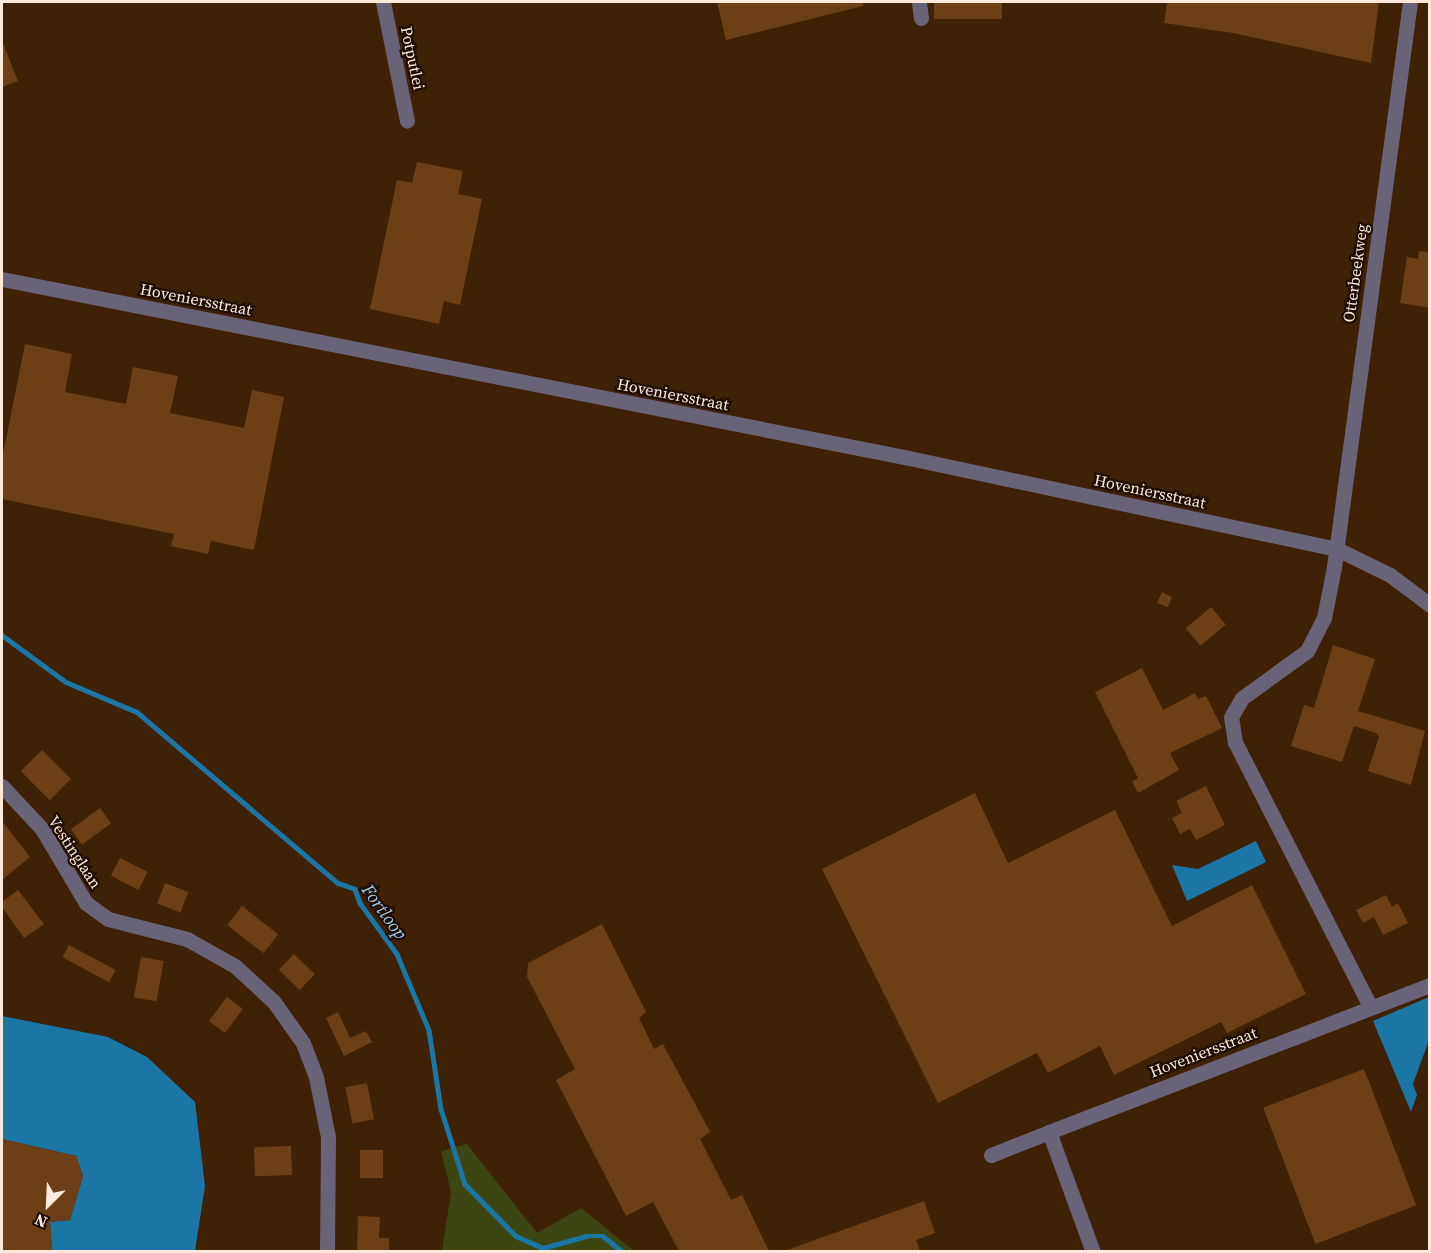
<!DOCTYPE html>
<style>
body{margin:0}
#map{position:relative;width:1431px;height:1253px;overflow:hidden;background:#3f2105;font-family:"Source Serif 4",serif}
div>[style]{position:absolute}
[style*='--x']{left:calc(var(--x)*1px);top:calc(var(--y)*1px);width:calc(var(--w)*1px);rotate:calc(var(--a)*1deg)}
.green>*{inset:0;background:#3d4613}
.water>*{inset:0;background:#1b76a6}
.stream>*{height:4.5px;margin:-2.25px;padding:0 2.25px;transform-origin:2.25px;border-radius:2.25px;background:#1b76a6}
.building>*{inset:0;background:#6d3f17;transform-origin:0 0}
.minor>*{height:15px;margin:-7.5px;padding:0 7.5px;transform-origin:7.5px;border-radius:7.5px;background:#696378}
span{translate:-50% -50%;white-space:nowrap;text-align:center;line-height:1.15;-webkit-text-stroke:4.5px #1e0d02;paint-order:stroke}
.street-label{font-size:16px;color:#fee9da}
.water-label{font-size:18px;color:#a4d3f4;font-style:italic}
.frame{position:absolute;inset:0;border:3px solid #fee9da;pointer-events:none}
.north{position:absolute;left:18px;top:1175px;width:60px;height:60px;-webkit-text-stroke:4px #1e0d02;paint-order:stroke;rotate:204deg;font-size:16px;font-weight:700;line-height:24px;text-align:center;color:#fee9da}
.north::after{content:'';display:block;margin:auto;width:21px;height:27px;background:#fee9da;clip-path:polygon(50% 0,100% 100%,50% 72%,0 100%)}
</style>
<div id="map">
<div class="green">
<div style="clip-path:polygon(467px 1144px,537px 1233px,581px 1208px,634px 1251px,442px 1251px,451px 1192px,441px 1151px)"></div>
</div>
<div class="water">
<div style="clip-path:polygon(1256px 841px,1266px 862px,1187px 901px,1172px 865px,1198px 869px)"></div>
<div style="clip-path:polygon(1429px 997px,1429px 1040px,1413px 1084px,1417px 1095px,1411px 1112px,1373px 1021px)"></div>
<div style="clip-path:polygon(2px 1016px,108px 1037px,147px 1057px,195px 1102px,205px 1186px,195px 1251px,52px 1251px,50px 1222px,70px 1220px,83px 1176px,76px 1156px,2px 1139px)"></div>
</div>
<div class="stream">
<div style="--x:2;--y:635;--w:79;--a:36.3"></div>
<div style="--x:66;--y:682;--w:77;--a:22.9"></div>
<div style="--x:137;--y:712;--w:264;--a:40.4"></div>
<div style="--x:338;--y:883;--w:18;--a:19"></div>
<div style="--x:355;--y:889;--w:15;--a:70"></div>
<div style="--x:360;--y:903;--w:63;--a:54"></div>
<div style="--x:397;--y:954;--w:82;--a:67.2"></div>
<div style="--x:429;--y:1030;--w:80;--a:81.4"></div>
<div style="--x:441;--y:1109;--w:79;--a:72.3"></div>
<div style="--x:465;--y:1184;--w:73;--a:45.6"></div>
<div style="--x:516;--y:1236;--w:30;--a:24"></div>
<div style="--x:543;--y:1248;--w:45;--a:-15.6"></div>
<div style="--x:586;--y:1236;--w:17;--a:0"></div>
<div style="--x:603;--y:1236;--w:26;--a:39"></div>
</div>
<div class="building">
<div style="clip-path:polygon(717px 2px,863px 2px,863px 6px,726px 40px)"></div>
<div style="left:934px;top:2px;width:68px;height:17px"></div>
<div style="clip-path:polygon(1167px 2px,1379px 2px,1371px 63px,1233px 33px,1164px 23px)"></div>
<div style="clip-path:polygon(2px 41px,18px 81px,2px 87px)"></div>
<div style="clip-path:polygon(417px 162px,463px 171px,458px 194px,482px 199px,460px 305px,444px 301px,439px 324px,370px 309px,397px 180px,412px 183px)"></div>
<div style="clip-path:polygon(1419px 251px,1430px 252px,1430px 308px,1400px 303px,1407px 257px,1418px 259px)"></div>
<div style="clip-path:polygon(25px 344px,72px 354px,65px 392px,126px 404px,133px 367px,178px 376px,170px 413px,244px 428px,252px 390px,284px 397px,254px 550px,211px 541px,208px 554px,171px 546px,174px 534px,2px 499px,2px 459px)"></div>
<div style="clip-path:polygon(1162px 592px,1172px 597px,1168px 607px,1157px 603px)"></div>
<div style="left:1211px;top:607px;width:23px;height:33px;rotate:50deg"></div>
<div style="clip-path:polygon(1333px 645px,1375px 659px,1358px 711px,1425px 731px,1411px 785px,1368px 771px,1379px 737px,1376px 733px,1354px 726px,1342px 762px,1291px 746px,1304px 705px,1314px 708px)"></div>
<div style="clip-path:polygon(1142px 668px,1163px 710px,1195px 693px,1198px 699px,1206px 696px,1222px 728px,1170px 753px,1179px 770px,1138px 793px,1132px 782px,1138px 778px,1095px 692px)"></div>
<div style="left:42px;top:750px;width:41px;height:30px;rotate:45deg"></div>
<div style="clip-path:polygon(1206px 786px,1225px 825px,1196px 840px,1190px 829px,1180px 834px,1172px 818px,1182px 813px,1176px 801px)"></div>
<div style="clip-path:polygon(975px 793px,1008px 863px,1115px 810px,1172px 926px,1252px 885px,1306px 994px,1227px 1033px,1221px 1022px,1114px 1075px,1100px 1046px,1048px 1073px,1037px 1053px,938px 1103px,822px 869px)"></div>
<div style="left:100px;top:808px;width:19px;height:36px;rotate:54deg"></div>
<div style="clip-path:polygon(2px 821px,30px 857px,2px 880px)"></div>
<div style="left:120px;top:858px;width:31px;height:20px;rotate:27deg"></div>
<div style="left:165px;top:883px;width:25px;height:22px;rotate:21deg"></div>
<div style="clip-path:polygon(18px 890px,44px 924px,24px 938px,2px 907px,2px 902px)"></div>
<div style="clip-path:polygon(1386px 895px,1392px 907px,1398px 903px,1408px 923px,1383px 935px,1374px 917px,1363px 923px,1356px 910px)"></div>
<div style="left:242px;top:906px;width:46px;height:24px;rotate:38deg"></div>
<div style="clip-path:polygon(602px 924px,646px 1012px,639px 1018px,654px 1049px,663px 1044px,710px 1132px,700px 1139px,731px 1200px,742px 1195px,769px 1251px,679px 1251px,653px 1202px,626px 1216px,556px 1080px,575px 1069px,527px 977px,528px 963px)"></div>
<div style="left:69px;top:945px;width:53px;height:14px;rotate:28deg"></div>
<div style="left:294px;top:954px;width:29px;height:22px;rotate:44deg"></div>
<div style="left:141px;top:957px;width:23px;height:41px;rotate:10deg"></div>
<div style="left:227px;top:997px;width:20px;height:30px;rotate:37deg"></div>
<div style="clip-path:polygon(338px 1012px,350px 1038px,366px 1031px,372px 1042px,344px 1056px,326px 1018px)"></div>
<div style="left:1364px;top:1069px;width:146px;height:108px;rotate:69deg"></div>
<div style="left:367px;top:1083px;width:37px;height:22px;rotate:79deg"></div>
<div style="clip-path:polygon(2px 1139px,76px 1156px,83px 1176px,70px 1220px,50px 1222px,52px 1251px,2px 1251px)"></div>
<div style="left:291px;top:1146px;width:29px;height:37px;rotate:88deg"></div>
<div style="left:360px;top:1150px;width:23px;height:28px"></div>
<div style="clip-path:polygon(924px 1201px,935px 1233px,916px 1240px,920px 1251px,784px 1251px)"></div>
<div style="clip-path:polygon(358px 1216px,380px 1217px,379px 1238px,389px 1238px,389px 1251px,357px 1251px)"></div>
</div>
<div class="minor">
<div style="--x:383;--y:2;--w:121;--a:78.6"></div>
<div style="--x:919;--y:2;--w:16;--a:83"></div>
<div style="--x:2;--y:279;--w:924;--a:11.16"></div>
<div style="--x:909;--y:458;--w:438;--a:12"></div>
<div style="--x:1337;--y:549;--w:59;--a:26.1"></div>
<div style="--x:1390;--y:575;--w:50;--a:36.9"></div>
<div style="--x:2;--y:786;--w:59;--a:47.1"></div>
<div style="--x:42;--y:829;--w:86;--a:59.3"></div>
<div style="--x:86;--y:903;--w:27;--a:36"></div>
<div style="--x:108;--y:919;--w:81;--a:14.2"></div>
<div style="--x:187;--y:939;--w:55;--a:29.4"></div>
<div style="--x:235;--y:966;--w:53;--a:42.7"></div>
<div style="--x:274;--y:1002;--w:50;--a:54.7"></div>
<div style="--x:303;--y:1043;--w:36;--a:69"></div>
<div style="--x:316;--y:1077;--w:61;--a:78.7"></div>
<div style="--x:328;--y:1137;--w:115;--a:90.5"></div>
<div style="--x:1370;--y:1006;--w:297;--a:-117.1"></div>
<div style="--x:1235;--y:742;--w:25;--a:-99"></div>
<div style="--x:1231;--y:717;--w:22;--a:-60"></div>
<div style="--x:1242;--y:698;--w:80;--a:-35.9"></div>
<div style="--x:1307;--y:651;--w:37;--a:-63"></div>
<div style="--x:1324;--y:618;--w:52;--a:-78.9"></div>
<div style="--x:1334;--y:567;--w:570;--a:-82.34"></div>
<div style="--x:991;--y:1155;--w:62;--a:-21.6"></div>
<div style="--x:1093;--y:1252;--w:128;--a:-110.1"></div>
<div style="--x:1049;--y:1132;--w:408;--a:-21.1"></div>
</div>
<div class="street-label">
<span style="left:413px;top:58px;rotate:78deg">Potputlei</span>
<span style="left:1355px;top:273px;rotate:-82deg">Otterbeekweg</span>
<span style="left:196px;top:299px;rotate:11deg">Hoveniersstraat</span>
<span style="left:673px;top:394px;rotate:11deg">Hoveniersstraat</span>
<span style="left:1150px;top:491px;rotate:12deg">Hoveniersstraat</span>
<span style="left:75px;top:852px;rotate:57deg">Vestinglaan</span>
<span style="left:1203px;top:1052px;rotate:-21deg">Hoveniersstraat</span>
</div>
<div class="water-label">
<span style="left:384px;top:912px;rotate:54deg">Fortloop</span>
</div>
<div class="frame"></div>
<div class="north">N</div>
</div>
